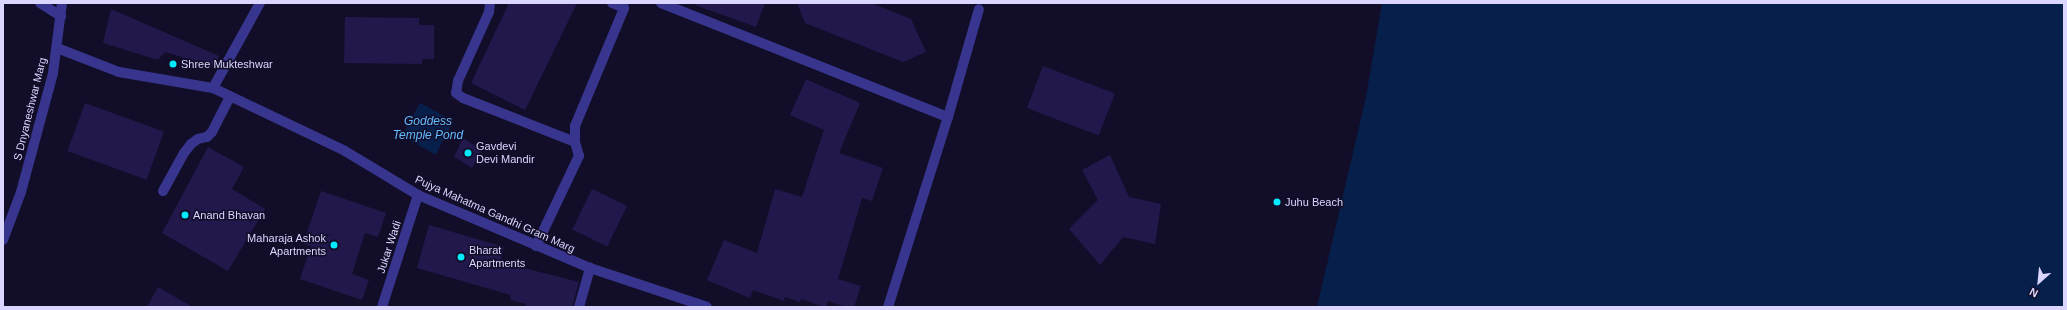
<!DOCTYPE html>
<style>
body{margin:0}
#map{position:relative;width:2067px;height:310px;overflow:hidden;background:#120e29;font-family:Arial,sans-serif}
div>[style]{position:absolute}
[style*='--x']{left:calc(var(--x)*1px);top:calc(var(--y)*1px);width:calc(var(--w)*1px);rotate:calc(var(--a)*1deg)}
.water>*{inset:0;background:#06204b;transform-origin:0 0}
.building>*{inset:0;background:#22184c;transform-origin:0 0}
.minor>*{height:10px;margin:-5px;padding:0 5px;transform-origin:5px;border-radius:5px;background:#37358d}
.dots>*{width:11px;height:11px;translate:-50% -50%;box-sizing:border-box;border:2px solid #120e29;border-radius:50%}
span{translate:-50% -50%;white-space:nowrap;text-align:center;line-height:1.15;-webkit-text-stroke:3px #120e29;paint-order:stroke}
.poi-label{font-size:11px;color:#dad6ff}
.left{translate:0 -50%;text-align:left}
.right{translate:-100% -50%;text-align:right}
.street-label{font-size:11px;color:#dad6ff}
.water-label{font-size:12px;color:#64baff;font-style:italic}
.frame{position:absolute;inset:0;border:4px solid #dad6ff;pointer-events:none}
.north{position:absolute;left:2019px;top:262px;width:40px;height:40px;-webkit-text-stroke:3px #120e29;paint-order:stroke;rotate:207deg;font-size:11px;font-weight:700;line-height:16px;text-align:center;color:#dad6ff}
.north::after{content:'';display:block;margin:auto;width:14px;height:18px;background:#dad6ff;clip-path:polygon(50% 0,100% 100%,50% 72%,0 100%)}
</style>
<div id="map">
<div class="water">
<div style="clip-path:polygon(1382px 3px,2064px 3px,2064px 307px,1317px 307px,1366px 97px)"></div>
<div style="left:420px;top:103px;width:38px;height:38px;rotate:28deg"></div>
</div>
<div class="building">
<div style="clip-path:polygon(509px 3px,577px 3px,525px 110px,471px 83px)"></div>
<div style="clip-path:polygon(696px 3px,765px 3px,756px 27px,695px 5px)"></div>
<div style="clip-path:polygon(797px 3px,871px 3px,911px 19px,926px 52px,903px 62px,805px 23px)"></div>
<div style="clip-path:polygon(111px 9px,219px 56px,215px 67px,165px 52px,158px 60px,103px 43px)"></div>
<div style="clip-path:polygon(345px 17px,419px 18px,419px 25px,434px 25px,434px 59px,422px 59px,422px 64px,344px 63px)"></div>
<div style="left:1043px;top:66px;width:77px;height:45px;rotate:21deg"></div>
<div style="clip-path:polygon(806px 79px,860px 103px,839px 153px,883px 168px,872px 201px,862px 198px,838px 279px,861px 286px,854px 307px,846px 307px,828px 301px,826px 307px,824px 307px,801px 299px,800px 302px,785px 297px,784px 301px,753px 290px,750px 298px,707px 280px,724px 240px,757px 253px,775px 189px,802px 197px,824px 130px,790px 115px)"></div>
<div style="left:85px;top:103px;width:84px;height:51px;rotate:20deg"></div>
<div style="clip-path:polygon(463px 138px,482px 150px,472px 168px,454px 157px)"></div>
<div style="clip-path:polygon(208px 147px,244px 167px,232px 189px,265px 209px,228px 271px,162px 233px)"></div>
<div style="clip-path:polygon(1110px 155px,1129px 197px,1161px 204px,1155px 244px,1123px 237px,1100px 265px,1069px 229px,1098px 200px,1082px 170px)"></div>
<div style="left:592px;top:189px;width:39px;height:45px;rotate:26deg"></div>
<div style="clip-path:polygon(321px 191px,386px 213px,378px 237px,365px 233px,352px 274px,369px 280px,362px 300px,300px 279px,311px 246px,303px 244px)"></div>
<div style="clip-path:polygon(429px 225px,504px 247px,500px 262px,579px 282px,572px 307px,525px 307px,526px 304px,510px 300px,511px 295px,417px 268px)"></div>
<div style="clip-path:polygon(158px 287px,193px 307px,147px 307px)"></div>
</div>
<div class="minor">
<div style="--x:40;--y:3;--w:25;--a:32"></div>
<div style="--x:490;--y:3;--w:9;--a:96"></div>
<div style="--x:489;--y:12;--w:76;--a:114.2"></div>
<div style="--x:458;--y:81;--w:12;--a:99"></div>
<div style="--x:456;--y:93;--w:9;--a:36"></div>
<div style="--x:463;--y:98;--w:120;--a:21.4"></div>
<div style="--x:661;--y:3;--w:309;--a:21.7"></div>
<div style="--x:57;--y:48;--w:66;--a:21.2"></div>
<div style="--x:119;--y:72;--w:95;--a:9.7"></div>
<div style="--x:213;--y:88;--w:146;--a:25.5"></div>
<div style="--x:345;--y:151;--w:85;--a:31.1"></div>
<div style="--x:418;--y:195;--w:187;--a:23"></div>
<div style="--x:590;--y:268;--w:123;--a:18.4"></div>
<div style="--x:213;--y:88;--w:97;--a:-61.1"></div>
<div style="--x:163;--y:191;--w:43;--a:-61.1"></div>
<div style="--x:184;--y:153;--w:11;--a:-52"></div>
<div style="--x:191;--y:144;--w:9;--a:-36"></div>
<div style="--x:198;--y:139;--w:9;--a:-13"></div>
<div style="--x:207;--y:137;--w:7;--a:-45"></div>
<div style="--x:212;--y:132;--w:39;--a:-63"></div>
<div style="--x:3;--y:240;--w:51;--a:-69.4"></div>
<div style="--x:21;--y:192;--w:123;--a:-74.9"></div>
<div style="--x:53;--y:73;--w:71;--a:-82.7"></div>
<div style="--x:536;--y:246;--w:100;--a:-64.5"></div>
<div style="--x:579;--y:156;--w:15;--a:-106"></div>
<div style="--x:575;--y:142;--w:16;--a:-90"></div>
<div style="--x:575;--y:126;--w:128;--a:-67.4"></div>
<div style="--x:624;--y:8;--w:13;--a:-157"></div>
<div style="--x:382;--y:307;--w:118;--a:-72.2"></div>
<div style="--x:579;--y:307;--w:41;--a:-74.2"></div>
<div style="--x:888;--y:307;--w:199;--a:-72.5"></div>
<div style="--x:948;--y:117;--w:112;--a:-74"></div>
</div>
<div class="dots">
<div style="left:173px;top:64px;background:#02eaff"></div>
<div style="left:468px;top:153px;background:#02eaff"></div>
<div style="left:1277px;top:202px;background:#02eaff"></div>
<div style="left:185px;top:215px;background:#02eaff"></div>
<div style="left:334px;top:245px;background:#02eaff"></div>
<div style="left:461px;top:257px;background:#02eaff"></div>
</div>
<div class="poi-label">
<span class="left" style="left:181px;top:64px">Shree Mukteshwar</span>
<span class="left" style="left:476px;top:153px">Gavdevi<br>Devi Mandir</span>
<span class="left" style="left:1285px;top:202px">Juhu Beach</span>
<span class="left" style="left:193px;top:215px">Anand Bhavan</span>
<span class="right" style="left:326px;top:245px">Maharaja Ashok<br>Apartments</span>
<span class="left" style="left:469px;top:257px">Bharat<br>Apartments</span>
</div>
<div class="street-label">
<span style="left:30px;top:109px;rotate:-76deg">S Dnyaneshwar Marg</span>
<span style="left:495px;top:214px;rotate:24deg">Pujya Mahatma Gandhi Gram Marg</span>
<span style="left:389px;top:247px;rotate:-72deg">Jukar Wadi</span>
</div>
<div class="water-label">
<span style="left:428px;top:129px">Goddess<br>Temple Pond</span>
</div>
<div class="frame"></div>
<div class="north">N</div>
</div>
